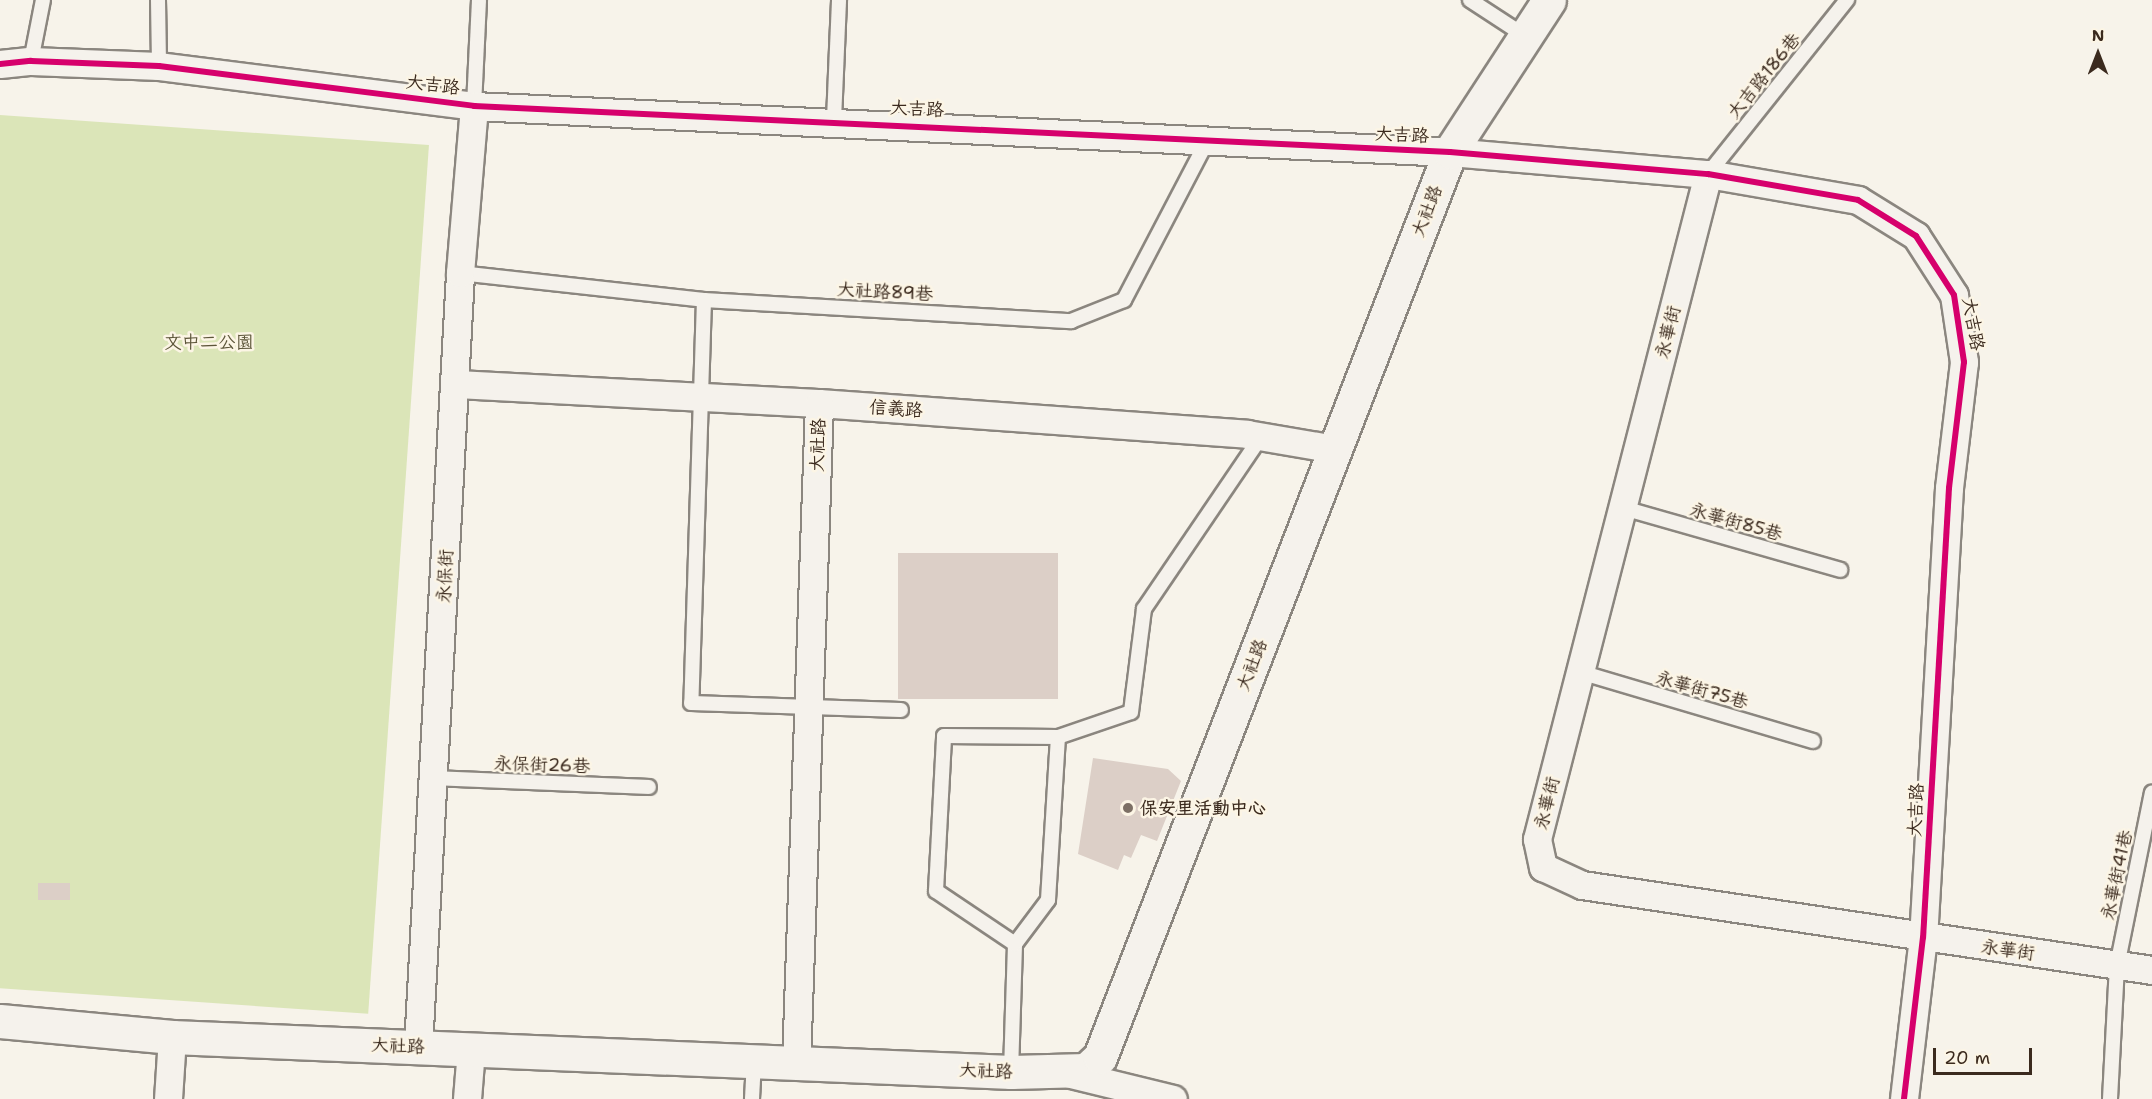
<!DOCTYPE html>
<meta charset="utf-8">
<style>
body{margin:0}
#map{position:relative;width:2152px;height:1099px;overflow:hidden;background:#f7f3ea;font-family:"Shantell Sans","LXGW WenKai TC",sans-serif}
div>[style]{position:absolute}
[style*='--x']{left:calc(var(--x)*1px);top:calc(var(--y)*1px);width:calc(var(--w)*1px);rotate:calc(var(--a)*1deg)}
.green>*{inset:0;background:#dbe5b8;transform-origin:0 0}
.building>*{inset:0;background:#dccfc7;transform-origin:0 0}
.roads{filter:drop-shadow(2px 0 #8b867f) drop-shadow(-2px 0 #8b867f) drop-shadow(0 2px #8b867f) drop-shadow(0 -2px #8b867f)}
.service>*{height:14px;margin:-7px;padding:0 7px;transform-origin:7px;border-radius:7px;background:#f5f2ec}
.minor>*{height:27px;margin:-13.5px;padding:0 13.5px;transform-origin:13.5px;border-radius:13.5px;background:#f5f2ec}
.tertiary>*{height:33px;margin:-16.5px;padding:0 16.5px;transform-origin:16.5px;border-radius:16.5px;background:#f5f2ec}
.cycleway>*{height:6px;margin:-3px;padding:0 3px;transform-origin:3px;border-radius:3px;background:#d6006c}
.dots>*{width:16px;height:16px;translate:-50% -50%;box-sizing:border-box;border:3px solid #fcf5e5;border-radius:50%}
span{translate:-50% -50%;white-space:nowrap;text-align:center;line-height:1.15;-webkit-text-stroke:5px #fcf5e5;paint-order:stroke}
.street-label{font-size:18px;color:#3b2a1e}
.park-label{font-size:18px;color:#5d563a}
.poi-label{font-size:18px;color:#3b2a1e;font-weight:700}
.left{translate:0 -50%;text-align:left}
.north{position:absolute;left:2068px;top:24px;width:60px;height:60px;-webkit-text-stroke:4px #fcf5e5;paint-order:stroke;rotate:0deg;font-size:16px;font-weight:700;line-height:24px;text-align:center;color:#3b2a1e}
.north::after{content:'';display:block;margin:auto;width:21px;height:27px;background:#3b2a1e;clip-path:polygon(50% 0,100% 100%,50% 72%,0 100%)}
.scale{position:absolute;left:1933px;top:1048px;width:99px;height:27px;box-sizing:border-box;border:3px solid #3b2a1e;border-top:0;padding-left:8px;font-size:18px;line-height:21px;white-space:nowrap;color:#3b2a1e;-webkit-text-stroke:4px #fcf5e5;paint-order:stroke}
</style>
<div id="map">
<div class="green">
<div style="left:0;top:115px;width:430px;height:871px;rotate:4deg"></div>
</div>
<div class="building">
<div style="left:898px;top:553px;width:160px;height:146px"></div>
<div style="clip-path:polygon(1093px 758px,1168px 769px,1181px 781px,1157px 841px,1141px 835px,1131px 858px,1124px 855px,1118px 870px,1078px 854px)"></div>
<div style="left:38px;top:883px;width:32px;height:17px"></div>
</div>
<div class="roads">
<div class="service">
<div style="--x:158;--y:0;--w:66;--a:89.1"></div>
<div style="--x:1470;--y:0;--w:66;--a:33.2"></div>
<div style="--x:31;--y:61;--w:62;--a:-78.9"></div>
<div style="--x:474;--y:106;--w:106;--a:-87.3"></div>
<div style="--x:834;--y:120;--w:120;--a:-87.6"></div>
<div style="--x:1708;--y:174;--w:223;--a:-51.4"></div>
<div style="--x:460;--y:273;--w:245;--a:6.3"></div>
<div style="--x:704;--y:300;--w:368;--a:3.3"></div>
<div style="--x:1071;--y:321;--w:57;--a:-21.6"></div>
<div style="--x:1124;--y:300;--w:179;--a:-62.4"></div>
<div style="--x:704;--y:300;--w:403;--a:91.8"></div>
<div style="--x:691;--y:703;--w:210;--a:1.9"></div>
<div style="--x:1623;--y:508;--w:226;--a:15.9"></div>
<div style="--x:1580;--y:672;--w:243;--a:16.5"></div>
<div style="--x:433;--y:778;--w:216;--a:2.4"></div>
<div style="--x:1015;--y:944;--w:55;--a:-53.1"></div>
<div style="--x:1048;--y:900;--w:163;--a:-86.5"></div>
<div style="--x:1011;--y:1072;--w:128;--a:-88.2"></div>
<div style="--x:1015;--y:944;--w:95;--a:-146.1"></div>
<div style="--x:936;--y:891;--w:155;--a:-87"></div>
<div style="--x:944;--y:736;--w:114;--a:0.5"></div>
<div style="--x:1058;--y:737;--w:77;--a:-18.9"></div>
<div style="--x:1131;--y:712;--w:104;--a:-82.8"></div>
<div style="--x:1144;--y:609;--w:208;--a:-55.8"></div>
<div style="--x:752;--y:1099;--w:38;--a:-87"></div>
<div style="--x:2110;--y:1099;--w:133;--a:-87"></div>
<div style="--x:2117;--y:966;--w:177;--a:-78.6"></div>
</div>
<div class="minor">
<div style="--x:0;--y:64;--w:31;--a:-6"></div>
<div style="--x:31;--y:61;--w:128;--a:2.2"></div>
<div style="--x:159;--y:66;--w:318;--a:7.2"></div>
<div style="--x:474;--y:106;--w:977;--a:2.7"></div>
<div style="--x:1450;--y:152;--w:259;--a:4.9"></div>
<div style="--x:1708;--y:174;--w:152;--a:9.8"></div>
<div style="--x:1858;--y:200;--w:68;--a:31.8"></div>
<div style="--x:1916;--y:236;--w:70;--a:57.2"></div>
<div style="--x:1954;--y:295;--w:68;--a:81.5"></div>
<div style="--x:1964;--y:362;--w:127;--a:96.8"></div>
<div style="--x:1949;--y:488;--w:450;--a:93.3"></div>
<div style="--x:1923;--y:937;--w:163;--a:96.7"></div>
<div style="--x:1708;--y:174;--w:687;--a:104.42"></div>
<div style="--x:1537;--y:839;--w:29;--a:78"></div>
<div style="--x:1543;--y:867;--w:43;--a:24.8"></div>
<div style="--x:1582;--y:885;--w:576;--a:8.48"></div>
<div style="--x:456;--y:384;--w:363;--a:3"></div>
<div style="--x:819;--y:403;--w:429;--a:4.1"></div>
<div style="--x:1247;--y:434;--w:89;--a:9.7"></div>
<div style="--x:418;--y:1047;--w:775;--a:-86.89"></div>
<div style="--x:460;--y:273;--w:168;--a:-85.2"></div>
<div style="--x:796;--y:1063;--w:660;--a:-88"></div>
<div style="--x:1067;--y:1073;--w:109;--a:13.8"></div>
<div style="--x:168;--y:1099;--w:62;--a:-86.3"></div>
<div style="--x:467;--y:1099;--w:50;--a:-85.4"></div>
</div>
<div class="tertiary">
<div style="--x:0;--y:1021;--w:173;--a:5.3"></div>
<div style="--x:172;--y:1037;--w:840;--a:2.39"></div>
<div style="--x:1011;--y:1072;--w:75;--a:-1.5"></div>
<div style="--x:1086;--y:1070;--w:19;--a:-43"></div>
<div style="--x:1100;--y:1057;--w:970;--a:-68.86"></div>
<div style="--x:1450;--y:152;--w:181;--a:-56.9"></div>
</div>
</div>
<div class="cycleway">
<div style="--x:0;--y:64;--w:31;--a:-6"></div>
<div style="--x:31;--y:61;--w:128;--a:2.2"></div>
<div style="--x:159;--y:66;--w:318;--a:7.2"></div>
<div style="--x:474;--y:106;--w:977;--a:2.7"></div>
<div style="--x:1450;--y:152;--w:259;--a:4.9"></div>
<div style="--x:1708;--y:174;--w:152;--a:9.8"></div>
<div style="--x:1858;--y:200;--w:68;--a:31.8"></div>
<div style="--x:1916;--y:236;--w:70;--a:57.2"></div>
<div style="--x:1954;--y:295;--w:68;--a:81.5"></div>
<div style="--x:1964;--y:362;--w:127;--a:96.8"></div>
<div style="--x:1949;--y:488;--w:450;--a:93.3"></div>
<div style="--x:1923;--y:937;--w:163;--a:96.7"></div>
</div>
<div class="dots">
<div style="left:1128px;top:808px;background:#7d7065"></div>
</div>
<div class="street-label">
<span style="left:1764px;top:76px;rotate:-51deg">大吉路186巷</span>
<span style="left:433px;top:85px;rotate:7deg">大吉路</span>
<span style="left:917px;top:109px;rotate:3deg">大吉路</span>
<span style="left:1402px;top:135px;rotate:3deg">大吉路</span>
<span style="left:1427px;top:211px;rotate:-69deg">大社路</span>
<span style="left:885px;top:292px;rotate:3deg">大社路89巷</span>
<span style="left:1973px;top:324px;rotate:80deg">大吉路</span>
<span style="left:1668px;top:332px;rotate:-76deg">永華街</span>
<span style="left:896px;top:409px;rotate:4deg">信義路</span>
<span style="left:818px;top:445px;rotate:-88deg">大社路</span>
<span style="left:1736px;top:522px;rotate:16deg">永華街85巷</span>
<span style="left:445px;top:576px;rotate:-87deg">永保街</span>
<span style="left:1252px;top:665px;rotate:-69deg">大社路</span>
<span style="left:1702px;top:690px;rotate:16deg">永華街75巷</span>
<span style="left:542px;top:765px;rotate:2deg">永保街26巷</span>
<span style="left:1547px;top:803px;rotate:-76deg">永華街</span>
<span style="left:1916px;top:810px;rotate:-87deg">大吉路</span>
<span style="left:2117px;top:875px;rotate:-78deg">永華街41巷</span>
<span style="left:2008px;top:950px;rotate:8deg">永華街</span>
<span style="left:398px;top:1046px;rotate:2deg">大社路</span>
<span style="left:986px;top:1071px;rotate:2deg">大社路</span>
</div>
<div class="park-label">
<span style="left:209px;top:342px">文中二公園</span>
</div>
<div class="poi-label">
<span class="left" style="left:1140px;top:808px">保安里活動中心</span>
</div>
<div class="north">N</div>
<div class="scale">20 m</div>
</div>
